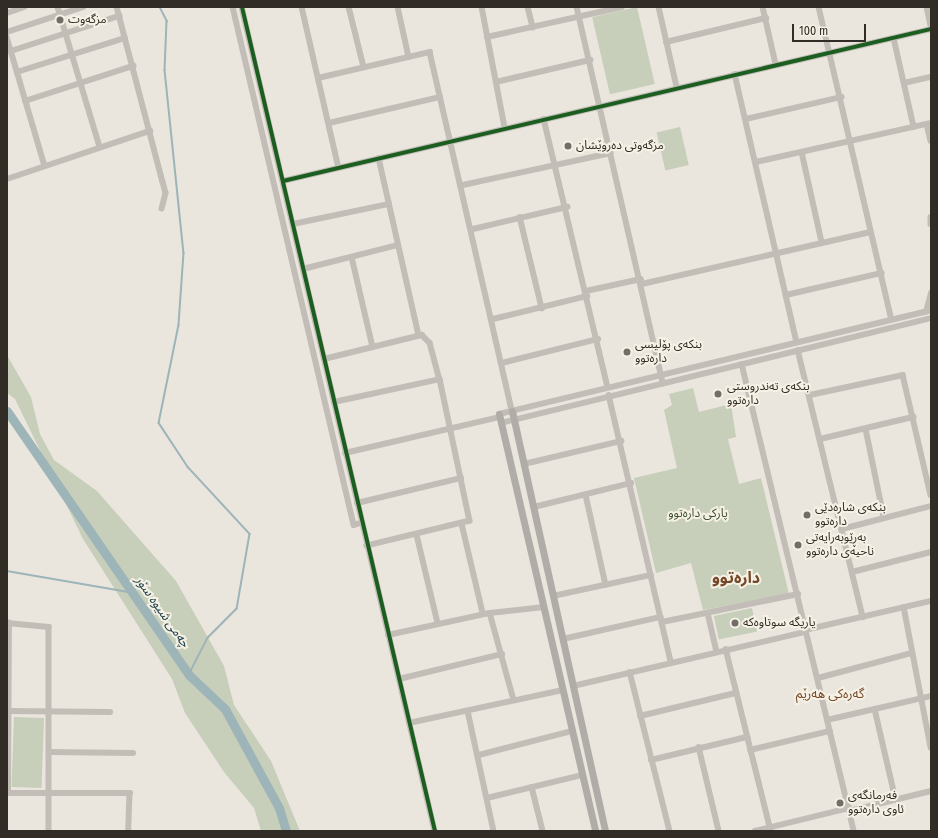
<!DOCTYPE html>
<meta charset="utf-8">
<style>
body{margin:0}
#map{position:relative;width:938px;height:838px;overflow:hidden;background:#eae6de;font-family:"Fira Sans Condensed","Noto Sans Arabic",sans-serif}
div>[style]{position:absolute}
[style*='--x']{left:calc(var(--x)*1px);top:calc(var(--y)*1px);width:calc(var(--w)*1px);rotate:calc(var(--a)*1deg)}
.green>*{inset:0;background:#c7ceba;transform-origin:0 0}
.stream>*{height:1.5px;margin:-0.75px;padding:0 0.75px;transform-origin:0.75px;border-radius:0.75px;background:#9db4b8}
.river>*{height:9px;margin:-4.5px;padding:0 4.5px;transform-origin:4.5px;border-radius:4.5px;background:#9db4b8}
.minor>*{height:5.5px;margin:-2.75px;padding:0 2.75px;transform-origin:2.75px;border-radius:2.75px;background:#c2beb7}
.major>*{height:7px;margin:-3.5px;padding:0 3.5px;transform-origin:3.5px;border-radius:3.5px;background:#b0aca7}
.cycleway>*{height:4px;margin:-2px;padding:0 2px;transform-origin:2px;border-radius:2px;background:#1b5e20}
.dots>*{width:11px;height:11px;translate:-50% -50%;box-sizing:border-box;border:2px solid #f6f1e5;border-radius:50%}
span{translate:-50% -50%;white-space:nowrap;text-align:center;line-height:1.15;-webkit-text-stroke:4px #f6f1e5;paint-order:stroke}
.poi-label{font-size:12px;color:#322c27}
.left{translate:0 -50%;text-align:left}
.park-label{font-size:12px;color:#3c4d2e}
.water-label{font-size:13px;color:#22444e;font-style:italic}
.neighbourhood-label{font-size:13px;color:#76482a}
.district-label{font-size:16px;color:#76482a;font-weight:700}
.frame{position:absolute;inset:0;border:8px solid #322c27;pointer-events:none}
.scale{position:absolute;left:792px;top:24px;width:74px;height:18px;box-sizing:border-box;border:2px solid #322c27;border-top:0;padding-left:5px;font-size:12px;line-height:14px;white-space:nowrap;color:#322c27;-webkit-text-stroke:3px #f6f1e5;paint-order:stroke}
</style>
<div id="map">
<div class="green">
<div style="left:637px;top:7px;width:79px;height:46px;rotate:77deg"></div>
<div style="left:680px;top:127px;width:39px;height:24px;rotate:77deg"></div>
<div style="clip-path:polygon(7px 355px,31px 397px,40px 434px,54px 460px,97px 491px,176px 581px,224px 666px,234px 705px,271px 761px,300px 831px,261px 831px,254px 808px,224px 772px,185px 713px,172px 679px,83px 539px,15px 399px,7px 393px)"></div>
<div style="clip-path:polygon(693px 388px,699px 412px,731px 404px,736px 437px,728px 439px,739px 484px,761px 478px,789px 594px,703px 610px,691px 563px,656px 573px,634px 478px,677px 468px,664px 410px,672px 405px,669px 394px)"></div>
<div style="left:752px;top:608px;width:24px;height:39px;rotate:78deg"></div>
<div style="left:14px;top:717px;width:30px;height:70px;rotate:2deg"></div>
</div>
<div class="stream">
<div style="--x:160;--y:7;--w:16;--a:63"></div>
<div style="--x:167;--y:21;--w:49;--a:92.3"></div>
<div style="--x:165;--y:70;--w:184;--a:84.1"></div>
<div style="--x:184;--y:253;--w:72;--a:94"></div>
<div style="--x:179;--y:325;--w:100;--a:101.5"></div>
<div style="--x:159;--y:423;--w:53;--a:56.6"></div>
<div style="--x:188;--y:467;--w:91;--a:47.2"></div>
<div style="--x:250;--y:534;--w:76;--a:99.8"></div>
<div style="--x:237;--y:609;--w:41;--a:135"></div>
<div style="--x:208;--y:638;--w:42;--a:117.2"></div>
<div style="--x:7;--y:571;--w:129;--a:9.8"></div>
</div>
<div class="river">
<div style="--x:7;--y:411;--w:321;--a:55.4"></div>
<div style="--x:189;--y:675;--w:50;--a:43.4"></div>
<div style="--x:225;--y:709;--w:113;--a:61.4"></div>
<div style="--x:279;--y:808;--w:24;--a:73"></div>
</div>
<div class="minor">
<div style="--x:58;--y:7;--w:146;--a:73.3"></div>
<div style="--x:117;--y:7;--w:181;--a:75.3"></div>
<div style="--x:163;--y:182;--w:11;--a:75"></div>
<div style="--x:166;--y:193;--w:16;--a:104"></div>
<div style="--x:233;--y:7;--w:532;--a:76.85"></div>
<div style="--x:354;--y:525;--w:7;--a:-16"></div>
<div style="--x:242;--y:7;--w:846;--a:76.82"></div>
<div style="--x:302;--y:7;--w:165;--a:77.1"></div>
<div style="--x:349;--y:7;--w:62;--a:76"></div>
<div style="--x:398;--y:7;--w:51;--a:77.6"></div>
<div style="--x:482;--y:7;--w:123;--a:79.2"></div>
<div style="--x:528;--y:7;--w:21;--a:76"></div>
<div style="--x:577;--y:7;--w:386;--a:77.1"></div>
<div style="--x:659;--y:7;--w:82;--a:77.3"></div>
<div style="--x:763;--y:7;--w:58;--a:77.2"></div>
<div style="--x:819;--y:7;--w:321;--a:76.9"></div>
<div style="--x:927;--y:7;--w:19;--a:78"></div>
<div style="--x:7;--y:13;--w:18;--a:-19"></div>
<div style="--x:7;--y:32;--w:80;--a:-18.2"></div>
<div style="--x:7;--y:37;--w:134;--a:73.6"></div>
<div style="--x:487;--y:37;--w:138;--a:-12.5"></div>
<div style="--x:894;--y:38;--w:91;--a:77.3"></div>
<div style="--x:666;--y:42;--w:103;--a:-13.5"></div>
<div style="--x:11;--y:51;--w:114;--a:-18"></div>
<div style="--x:17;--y:72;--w:113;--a:-17.5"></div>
<div style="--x:735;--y:74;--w:275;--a:77"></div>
<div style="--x:318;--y:78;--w:115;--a:-13.1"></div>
<div style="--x:430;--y:52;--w:368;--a:77.1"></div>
<div style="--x:496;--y:82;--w:97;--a:-13.2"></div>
<div style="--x:904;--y:83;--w:28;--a:-13"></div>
<div style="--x:25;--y:101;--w:114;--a:-18"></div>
<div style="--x:544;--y:119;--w:276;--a:76.6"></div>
<div style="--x:746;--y:119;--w:98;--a:-13"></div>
<div style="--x:329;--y:123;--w:114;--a:-13.2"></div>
<div style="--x:927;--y:124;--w:17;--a:77"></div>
<div style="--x:802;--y:152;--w:92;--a:77.5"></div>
<div style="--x:379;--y:158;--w:181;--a:77.3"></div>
<div style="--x:756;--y:162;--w:179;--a:-12.6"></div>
<div style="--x:7;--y:179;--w:151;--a:-18.6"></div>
<div style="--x:283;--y:181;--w:666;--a:-13.2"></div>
<div style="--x:463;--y:185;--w:151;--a:-12.2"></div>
<div style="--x:520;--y:217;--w:94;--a:76.4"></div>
<div style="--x:931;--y:217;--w:7;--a:90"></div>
<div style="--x:293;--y:224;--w:98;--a:-11.8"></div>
<div style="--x:473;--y:229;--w:97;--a:-13.2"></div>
<div style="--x:352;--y:257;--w:92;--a:76.9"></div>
<div style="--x:303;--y:269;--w:98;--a:-14.2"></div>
<div style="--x:642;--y:284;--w:234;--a:-12.8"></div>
<div style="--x:586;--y:291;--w:56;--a:-12.3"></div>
<div style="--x:786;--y:295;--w:98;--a:-13"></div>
<div style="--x:926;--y:312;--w:20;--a:-75"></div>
<div style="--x:493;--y:319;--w:97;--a:-13.7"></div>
<div style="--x:798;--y:350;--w:275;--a:76.3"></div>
<div style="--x:324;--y:359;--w:101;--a:-13.8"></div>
<div style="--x:422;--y:335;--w:11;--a:45"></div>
<div style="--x:430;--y:343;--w:35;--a:75"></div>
<div style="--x:502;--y:363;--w:99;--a:-14"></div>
<div style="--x:742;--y:364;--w:480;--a:76.5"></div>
<div style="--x:609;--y:395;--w:274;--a:76.9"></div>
<div style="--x:810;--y:395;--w:95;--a:-12.1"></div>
<div style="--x:903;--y:375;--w:123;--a:76.9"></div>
<div style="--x:334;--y:402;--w:108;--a:-12.2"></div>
<div style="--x:440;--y:379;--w:145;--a:78.1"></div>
<div style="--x:470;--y:521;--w:106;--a:166.4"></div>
<div style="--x:499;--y:414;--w:444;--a:-13.5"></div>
<div style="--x:501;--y:423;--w:443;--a:-13.7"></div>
<div style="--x:866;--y:429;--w:90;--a:78.4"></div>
<div style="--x:820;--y:439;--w:96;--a:-13.3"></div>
<div style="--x:345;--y:453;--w:159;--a:-13.1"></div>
<div style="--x:524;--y:464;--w:100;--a:-13.3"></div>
<div style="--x:586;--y:495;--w:92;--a:77.5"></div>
<div style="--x:357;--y:503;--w:107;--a:-13.5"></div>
<div style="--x:534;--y:507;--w:100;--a:-13.9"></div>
<div style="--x:462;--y:524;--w:91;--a:76.7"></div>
<div style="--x:842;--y:529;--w:92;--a:-14.5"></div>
<div style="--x:417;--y:535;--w:90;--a:76.6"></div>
<div style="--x:852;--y:572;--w:81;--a:-14.2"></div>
<div style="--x:553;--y:596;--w:100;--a:-12.1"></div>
<div style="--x:904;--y:607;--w:143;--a:79.1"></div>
<div style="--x:490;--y:613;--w:54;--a:-6.3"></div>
<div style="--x:708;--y:613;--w:39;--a:77"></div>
<div style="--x:662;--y:622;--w:139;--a:-11.6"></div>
<div style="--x:7;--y:623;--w:42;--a:5.4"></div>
<div style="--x:49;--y:627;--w:204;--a:90"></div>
<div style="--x:805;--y:630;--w:129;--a:-13"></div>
<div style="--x:388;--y:635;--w:104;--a:-12.2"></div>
<div style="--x:490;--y:613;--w:90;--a:74.6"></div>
<div style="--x:563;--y:639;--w:100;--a:-12.7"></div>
<div style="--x:726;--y:649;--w:187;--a:76.1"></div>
<div style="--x:630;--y:672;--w:164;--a:75.9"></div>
<div style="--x:818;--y:678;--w:97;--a:-14.9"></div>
<div style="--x:399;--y:679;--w:106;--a:-13.6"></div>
<div style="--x:573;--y:686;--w:238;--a:-13.1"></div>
<div style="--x:875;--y:709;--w:93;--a:77"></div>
<div style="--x:7;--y:711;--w:103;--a:0.6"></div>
<div style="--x:468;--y:711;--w:123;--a:77.8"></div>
<div style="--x:640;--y:716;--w:99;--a:-13.5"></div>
<div style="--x:827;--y:720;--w:107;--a:-13"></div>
<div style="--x:409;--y:723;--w:157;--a:-12.1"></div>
<div style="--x:699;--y:747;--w:86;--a:76.6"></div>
<div style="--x:750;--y:750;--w:82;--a:-13.4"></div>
<div style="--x:49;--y:752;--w:84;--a:0.7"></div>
<div style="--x:479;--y:755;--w:96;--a:-14.5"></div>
<div style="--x:651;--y:760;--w:99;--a:-13.5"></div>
<div style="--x:532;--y:787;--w:45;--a:76"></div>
<div style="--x:7;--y:793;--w:123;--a:0"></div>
<div style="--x:130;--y:793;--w:38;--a:92"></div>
<div style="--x:8;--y:793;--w:170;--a:-89.7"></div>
<div style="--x:487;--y:798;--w:98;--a:-13.6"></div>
<div style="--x:849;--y:811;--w:84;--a:-13.7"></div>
<div style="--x:755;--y:831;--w:97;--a:-13.7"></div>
</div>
<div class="major">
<div style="--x:512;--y:411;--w:430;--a:77.5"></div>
<div style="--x:499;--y:414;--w:428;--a:77"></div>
</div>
<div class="cycleway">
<div style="--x:242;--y:7;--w:846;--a:76.82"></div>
<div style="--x:283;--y:181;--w:666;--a:-13.2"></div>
</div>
<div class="dots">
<div style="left:60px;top:20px;background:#726d67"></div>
<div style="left:568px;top:146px;background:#726d67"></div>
<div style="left:627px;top:352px;background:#726d67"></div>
<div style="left:718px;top:394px;background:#726d67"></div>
<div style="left:807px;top:515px;background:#726d67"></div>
<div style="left:798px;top:545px;background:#726d67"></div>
<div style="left:735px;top:623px;background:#726d67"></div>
<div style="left:840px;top:803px;background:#726d67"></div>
</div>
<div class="poi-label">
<span class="left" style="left:68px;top:20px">مزگەوت</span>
<span class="left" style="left:576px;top:146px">مزگەوتی دەروێشان</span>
<span class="left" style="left:635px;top:352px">بنکەی پۆلیسی<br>دارەتوو</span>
<span class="left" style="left:727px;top:394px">بنکەی تەندروستی<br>دارەتوو</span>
<span class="left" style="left:815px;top:515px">بنکەی شارەدێی<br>دارەتوو</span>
<span class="left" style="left:806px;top:545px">بەڕێوبەرایەتی<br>ناحیەی دارەتوو</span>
<span class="left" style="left:743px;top:623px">یاریگە سوتاوەکە</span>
<span class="left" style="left:848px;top:803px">فەرمانگەی<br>ئاوی دارەتوو</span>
</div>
<div class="park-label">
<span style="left:698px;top:514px">پارکی دارەتوو</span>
</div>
<div class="water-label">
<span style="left:162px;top:612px;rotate:55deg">چەمی شیوە سۆر</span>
</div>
<div class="neighbourhood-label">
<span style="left:830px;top:694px">گەرەکی هەرێم</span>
</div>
<div class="district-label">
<span style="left:736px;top:578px">دارەتوو</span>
</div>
<div class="frame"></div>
<div class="scale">100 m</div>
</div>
